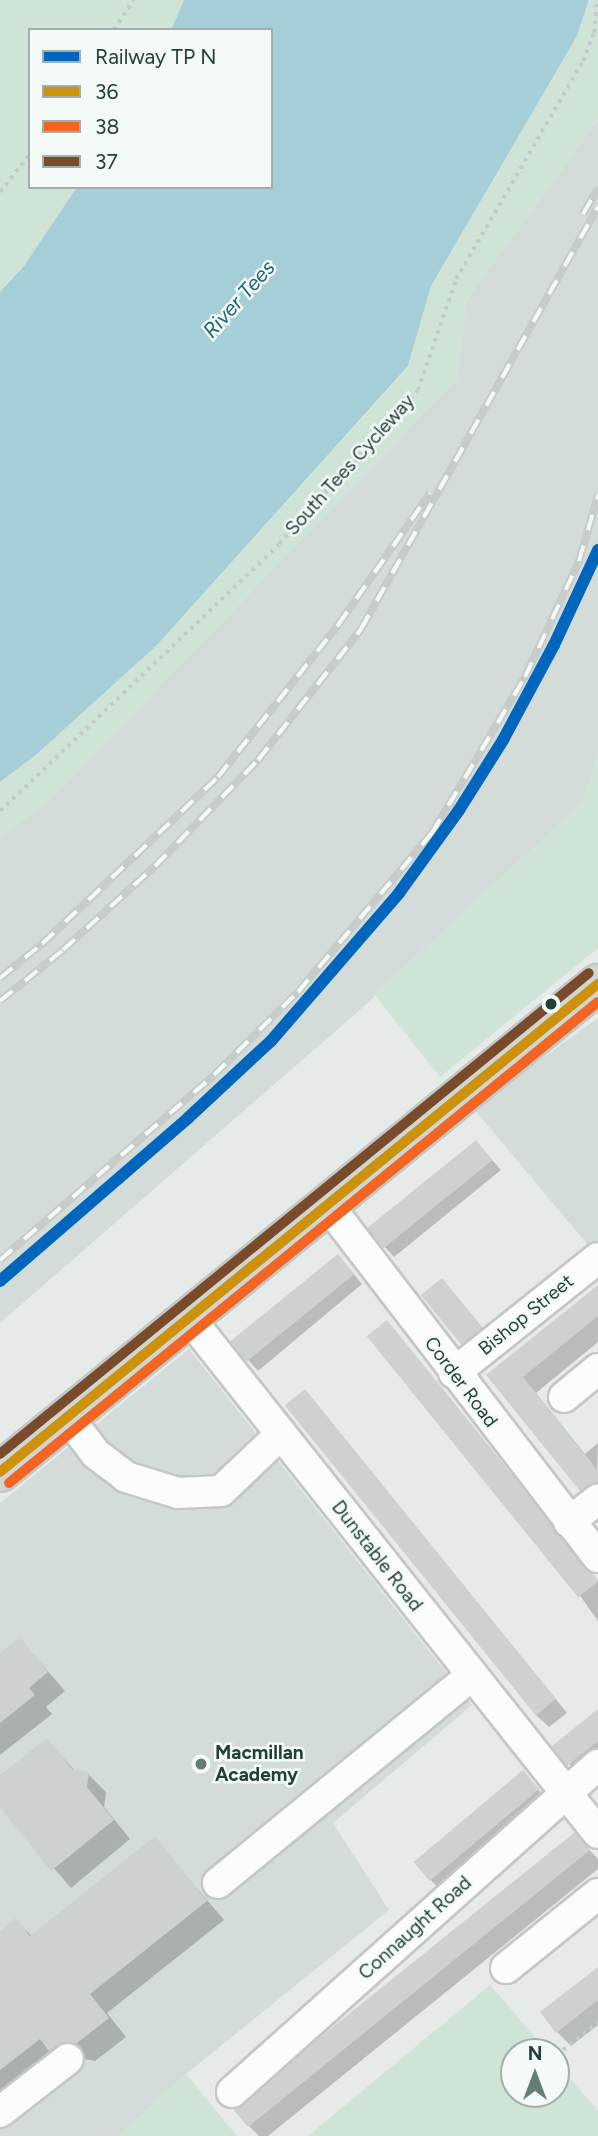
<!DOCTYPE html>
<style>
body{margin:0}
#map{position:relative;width:598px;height:2136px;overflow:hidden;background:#e6ebe9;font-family:Figtree,sans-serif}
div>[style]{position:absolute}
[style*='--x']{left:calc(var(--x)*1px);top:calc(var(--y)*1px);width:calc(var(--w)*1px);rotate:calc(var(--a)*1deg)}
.built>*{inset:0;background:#d4dcd9}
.green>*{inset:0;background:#cfe4d7}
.water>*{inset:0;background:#a6ced9}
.shadow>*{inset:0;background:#0003}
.building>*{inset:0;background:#cdd2d0;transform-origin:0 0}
.path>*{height:3.5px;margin-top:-1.75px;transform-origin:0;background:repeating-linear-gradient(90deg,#c2cbc9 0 3.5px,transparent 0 8.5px)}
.roads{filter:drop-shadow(2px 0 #c3c8c6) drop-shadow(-2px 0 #c3c8c6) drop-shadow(0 2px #c3c8c6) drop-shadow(0 -2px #c3c8c6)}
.minor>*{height:30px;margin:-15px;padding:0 15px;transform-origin:15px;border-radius:15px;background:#fbfcfc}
.major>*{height:38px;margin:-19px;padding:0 19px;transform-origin:19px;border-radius:19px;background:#ced7d5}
.rail>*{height:8px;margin-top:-4px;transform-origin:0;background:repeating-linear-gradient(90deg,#f4faf7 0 16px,#c7ccca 0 32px);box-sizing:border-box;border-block:2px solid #c7ccca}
.bus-1>*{height:10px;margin:-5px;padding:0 5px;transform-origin:5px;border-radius:5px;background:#cd910c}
.bus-2>*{height:10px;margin:-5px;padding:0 5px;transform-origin:5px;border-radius:5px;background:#f26522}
.bus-3>*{height:10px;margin:-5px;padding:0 5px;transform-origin:5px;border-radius:5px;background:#7a4b2a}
.rail-1>*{height:12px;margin:-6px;padding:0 6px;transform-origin:6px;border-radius:6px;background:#0065bd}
.dots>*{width:19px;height:19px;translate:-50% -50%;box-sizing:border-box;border:4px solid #f4faf7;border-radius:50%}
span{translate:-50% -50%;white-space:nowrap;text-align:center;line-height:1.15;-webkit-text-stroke:5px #f4faf7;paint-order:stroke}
.street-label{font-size:19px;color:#233f3a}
.poi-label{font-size:19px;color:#233f3a;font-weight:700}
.left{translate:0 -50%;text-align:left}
.water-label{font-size:21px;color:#1c647c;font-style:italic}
.legend{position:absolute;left:28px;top:28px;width:245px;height:161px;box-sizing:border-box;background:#f4faf7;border:2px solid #a0afab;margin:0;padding:9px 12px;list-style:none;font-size:21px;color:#233f3a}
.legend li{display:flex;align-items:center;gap:14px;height:35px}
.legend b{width:35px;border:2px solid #a0afab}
.north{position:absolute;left:500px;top:2038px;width:70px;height:70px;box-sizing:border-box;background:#f4faf7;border:2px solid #a0afab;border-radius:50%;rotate:0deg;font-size:19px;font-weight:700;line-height:28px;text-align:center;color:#233f3a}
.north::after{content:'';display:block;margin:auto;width:24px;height:32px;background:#677b77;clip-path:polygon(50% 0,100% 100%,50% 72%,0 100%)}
</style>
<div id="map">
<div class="built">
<div style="clip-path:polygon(598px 120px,598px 752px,584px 801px,361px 1009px,0 1323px,0 837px,49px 800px,457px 379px,466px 300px)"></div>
<div style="clip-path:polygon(598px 1018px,598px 1249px,594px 1252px,473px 1108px)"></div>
<div style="clip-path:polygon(189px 1349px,472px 1705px,333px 1823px,389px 1910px,186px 2074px,119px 2136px,0 2136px,0 1503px)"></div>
</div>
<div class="green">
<div style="clip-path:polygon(0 0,184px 0,171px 30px,30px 30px,30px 187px,77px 187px,24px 266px,0 292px)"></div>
<div style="clip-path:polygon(589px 0,598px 0,598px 120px,466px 300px,457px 379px,49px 800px,0 837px,0 782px,37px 754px,157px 645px,408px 367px,431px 286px,577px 36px)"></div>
<div style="clip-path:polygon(598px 752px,598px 948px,440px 1077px,374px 994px,584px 801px)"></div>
<div style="clip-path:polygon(490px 1985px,548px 2052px,514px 2052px,514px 2094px,556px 2094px,556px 2062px,598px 2111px,598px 2136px,308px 2136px)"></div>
<div style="clip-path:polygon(186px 2074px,237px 2136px,119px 2136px)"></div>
</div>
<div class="water">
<div style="clip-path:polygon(184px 0,589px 0,577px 36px,431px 286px,408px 366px,157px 645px,37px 754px,0 782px,0 292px,24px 266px,77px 187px,271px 187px,271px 30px,171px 30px)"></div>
</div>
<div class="shadow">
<div style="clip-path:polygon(485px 1152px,501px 1170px,394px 1257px,385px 1247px)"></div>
<div style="clip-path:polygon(347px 1266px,362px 1284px,258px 1371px,234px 1343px)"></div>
<div style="clip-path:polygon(598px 1287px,598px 1342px,536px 1393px,585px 1454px,598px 1443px,596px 1505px,488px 1375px)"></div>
<div style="clip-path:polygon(451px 1290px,491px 1338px,473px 1352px,427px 1299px)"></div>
<div style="clip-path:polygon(387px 1323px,598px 1581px,598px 1621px)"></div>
<div style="clip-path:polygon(305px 1391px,567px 1713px,549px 1727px,536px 1715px)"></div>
<div style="clip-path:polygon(20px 1639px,65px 1691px,46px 1707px,52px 1714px,0 1755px,0 1654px)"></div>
<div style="clip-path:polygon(598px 1711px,598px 1767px,583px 1779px,554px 1747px)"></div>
<div style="clip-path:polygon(47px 1740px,76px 1772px,88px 1774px,106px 1792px,104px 1807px,130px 1839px,71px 1888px,0 1805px,0 1778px)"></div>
<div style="clip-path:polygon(523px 1772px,551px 1804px,442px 1892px,428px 1877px)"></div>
<div style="clip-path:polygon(575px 1835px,598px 1859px,598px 1869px,268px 2136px,259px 2136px,249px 2126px,245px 2107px)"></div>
<div style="clip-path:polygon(155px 1839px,224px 1920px,107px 2013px,126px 2037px,95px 2061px,84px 2059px,0 2102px,0 1933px,16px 1921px,32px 1936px)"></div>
<div style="clip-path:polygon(598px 1969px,598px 2025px,571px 2046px,557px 2032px)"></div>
</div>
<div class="building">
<div style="left:476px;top:1140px;width:26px;height:140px;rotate:51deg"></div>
<div style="left:338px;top:1254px;width:26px;height:139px;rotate:51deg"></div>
<div style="left:442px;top:1278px;width:65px;height:27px;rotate:51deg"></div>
<div style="clip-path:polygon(598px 1285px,598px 1316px,523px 1377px,598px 1471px,598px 1482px,580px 1491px,486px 1375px)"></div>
<div style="left:387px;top:1320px;width:336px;height:26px;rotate:51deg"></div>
<div style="left:305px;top:1389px;width:399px;height:26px;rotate:51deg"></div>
<div style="clip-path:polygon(20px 1637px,48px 1672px,29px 1688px,35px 1695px,0 1723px,0 1653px)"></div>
<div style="clip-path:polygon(598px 1709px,598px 1741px,567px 1766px,552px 1746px)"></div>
<div style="clip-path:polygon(47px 1738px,72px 1769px,89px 1772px,87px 1787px,114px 1820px,51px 1871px,0 1807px,0 1775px)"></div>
<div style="left:523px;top:1770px;width:25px;height:143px;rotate:50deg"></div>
<div style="clip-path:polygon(575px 1832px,590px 1850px,248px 2127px,233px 2109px,244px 2105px,314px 2042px)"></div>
<div style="clip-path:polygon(155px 1836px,207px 1901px,90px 1994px,109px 2018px,76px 2044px,65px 2042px,49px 2051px,40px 2039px,0 2070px,0 1931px,16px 1918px,30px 1936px)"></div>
<div style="clip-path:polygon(598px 1967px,598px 2000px,556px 2033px,540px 2012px)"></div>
</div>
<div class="path">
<div style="--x:114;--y:30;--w:36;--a:-58"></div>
<div style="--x:0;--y:192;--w:48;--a:-51.7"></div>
<div style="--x:0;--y:811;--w:386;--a:-43.7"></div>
<div style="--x:279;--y:544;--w:207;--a:-47.9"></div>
<div style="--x:418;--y:390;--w:117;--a:-71.1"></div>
<div style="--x:456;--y:279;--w:252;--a:-59.8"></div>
<div style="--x:583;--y:61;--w:30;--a:-69"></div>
<div style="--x:594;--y:33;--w:33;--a:-85"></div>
<div style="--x:563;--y:2050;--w:45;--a:-38.7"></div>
</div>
<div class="roads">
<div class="minor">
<div style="--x:327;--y:1204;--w:445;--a:52.5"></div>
<div style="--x:190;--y:1319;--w:656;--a:51.56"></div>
<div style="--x:454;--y:1373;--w:184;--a:-38.6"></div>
<div style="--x:564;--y:1397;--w:44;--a:-39.5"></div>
<div style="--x:68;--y:1417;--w:46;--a:52.9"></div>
<div style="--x:96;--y:1454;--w:38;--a:37"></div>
<div style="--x:126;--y:1477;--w:54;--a:17.1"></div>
<div style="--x:178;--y:1493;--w:43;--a:-2.7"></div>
<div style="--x:221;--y:1491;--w:83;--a:-43.5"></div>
<div style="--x:569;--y:1522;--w:37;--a:-38"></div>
<div style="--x:218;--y:1883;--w:328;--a:-39.3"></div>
<div style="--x:506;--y:1968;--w:118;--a:-38.8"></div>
<div style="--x:232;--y:2092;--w:491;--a:-41.8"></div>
<div style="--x:0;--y:2112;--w:86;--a:-37.9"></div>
</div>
<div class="major">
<div style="--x:0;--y:1472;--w:772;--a:-39.22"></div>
</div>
</div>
<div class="rail">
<div style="--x:583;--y:214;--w:30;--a:-60"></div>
<div style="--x:0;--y:978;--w:54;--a:-39"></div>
<div style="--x:42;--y:944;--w:243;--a:-43.5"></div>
<div style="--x:218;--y:777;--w:194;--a:-51.7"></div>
<div style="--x:338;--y:625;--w:161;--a:-55.1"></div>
<div style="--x:0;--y:1001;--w:81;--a:-39"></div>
<div style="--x:63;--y:950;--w:125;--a:-42.4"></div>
<div style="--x:155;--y:866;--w:148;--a:-45.8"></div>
<div style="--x:258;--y:760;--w:167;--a:-51.8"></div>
<div style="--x:361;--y:629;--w:484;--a:-60.7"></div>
<div style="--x:0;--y:1260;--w:283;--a:-40.8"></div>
<div style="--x:214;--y:1075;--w:118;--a:-44.7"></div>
<div style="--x:298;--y:992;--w:208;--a:-49.9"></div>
<div style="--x:432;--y:833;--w:182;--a:-59.2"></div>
<div style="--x:525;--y:677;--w:128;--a:-65"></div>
<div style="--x:579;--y:561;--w:69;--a:-73.9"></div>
</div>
<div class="bus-1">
<div style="--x:0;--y:1472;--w:772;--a:-39.22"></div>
</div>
<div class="bus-2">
<div style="--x:9;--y:1483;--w:760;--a:-39.24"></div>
</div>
<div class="bus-3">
<div style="--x:0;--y:1454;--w:760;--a:-39.24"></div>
</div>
<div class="rail-1">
<div style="--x:0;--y:1281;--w:249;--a:-40.9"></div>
<div style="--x:188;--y:1118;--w:113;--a:-42.9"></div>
<div style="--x:271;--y:1041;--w:196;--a:-49.1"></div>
<div style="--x:399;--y:893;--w:102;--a:-54.1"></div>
<div style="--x:459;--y:810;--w:83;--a:-57.8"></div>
<div style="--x:503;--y:740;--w:108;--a:-61.8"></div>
<div style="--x:554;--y:645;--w:105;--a:-65.1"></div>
</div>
<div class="dots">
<div style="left:551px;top:1004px;background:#233f3a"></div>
<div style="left:201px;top:1764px;background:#677b77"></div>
</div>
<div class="street-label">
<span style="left:350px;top:465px;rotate:-48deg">South Tees Cycleway</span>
<span style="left:526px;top:1315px;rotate:-39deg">Bishop Street</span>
<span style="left:461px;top:1382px;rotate:53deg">Corder Road</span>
<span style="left:377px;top:1556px;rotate:52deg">Dunstable Road</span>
<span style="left:415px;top:1928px;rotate:-42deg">Connaught Road</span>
</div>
<div class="poi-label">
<span class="left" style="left:215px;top:1764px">Macmillan<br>Academy</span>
</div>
<div class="water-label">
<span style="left:239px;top:299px;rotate:-48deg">River Tees</span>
</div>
<ul class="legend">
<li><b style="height:9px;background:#0065bd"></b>Railway TP N</li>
<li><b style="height:9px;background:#cd910c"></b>36</li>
<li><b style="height:9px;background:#f26522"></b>38</li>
<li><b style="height:9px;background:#7a4b2a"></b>37</li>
</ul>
<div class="north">N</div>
</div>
